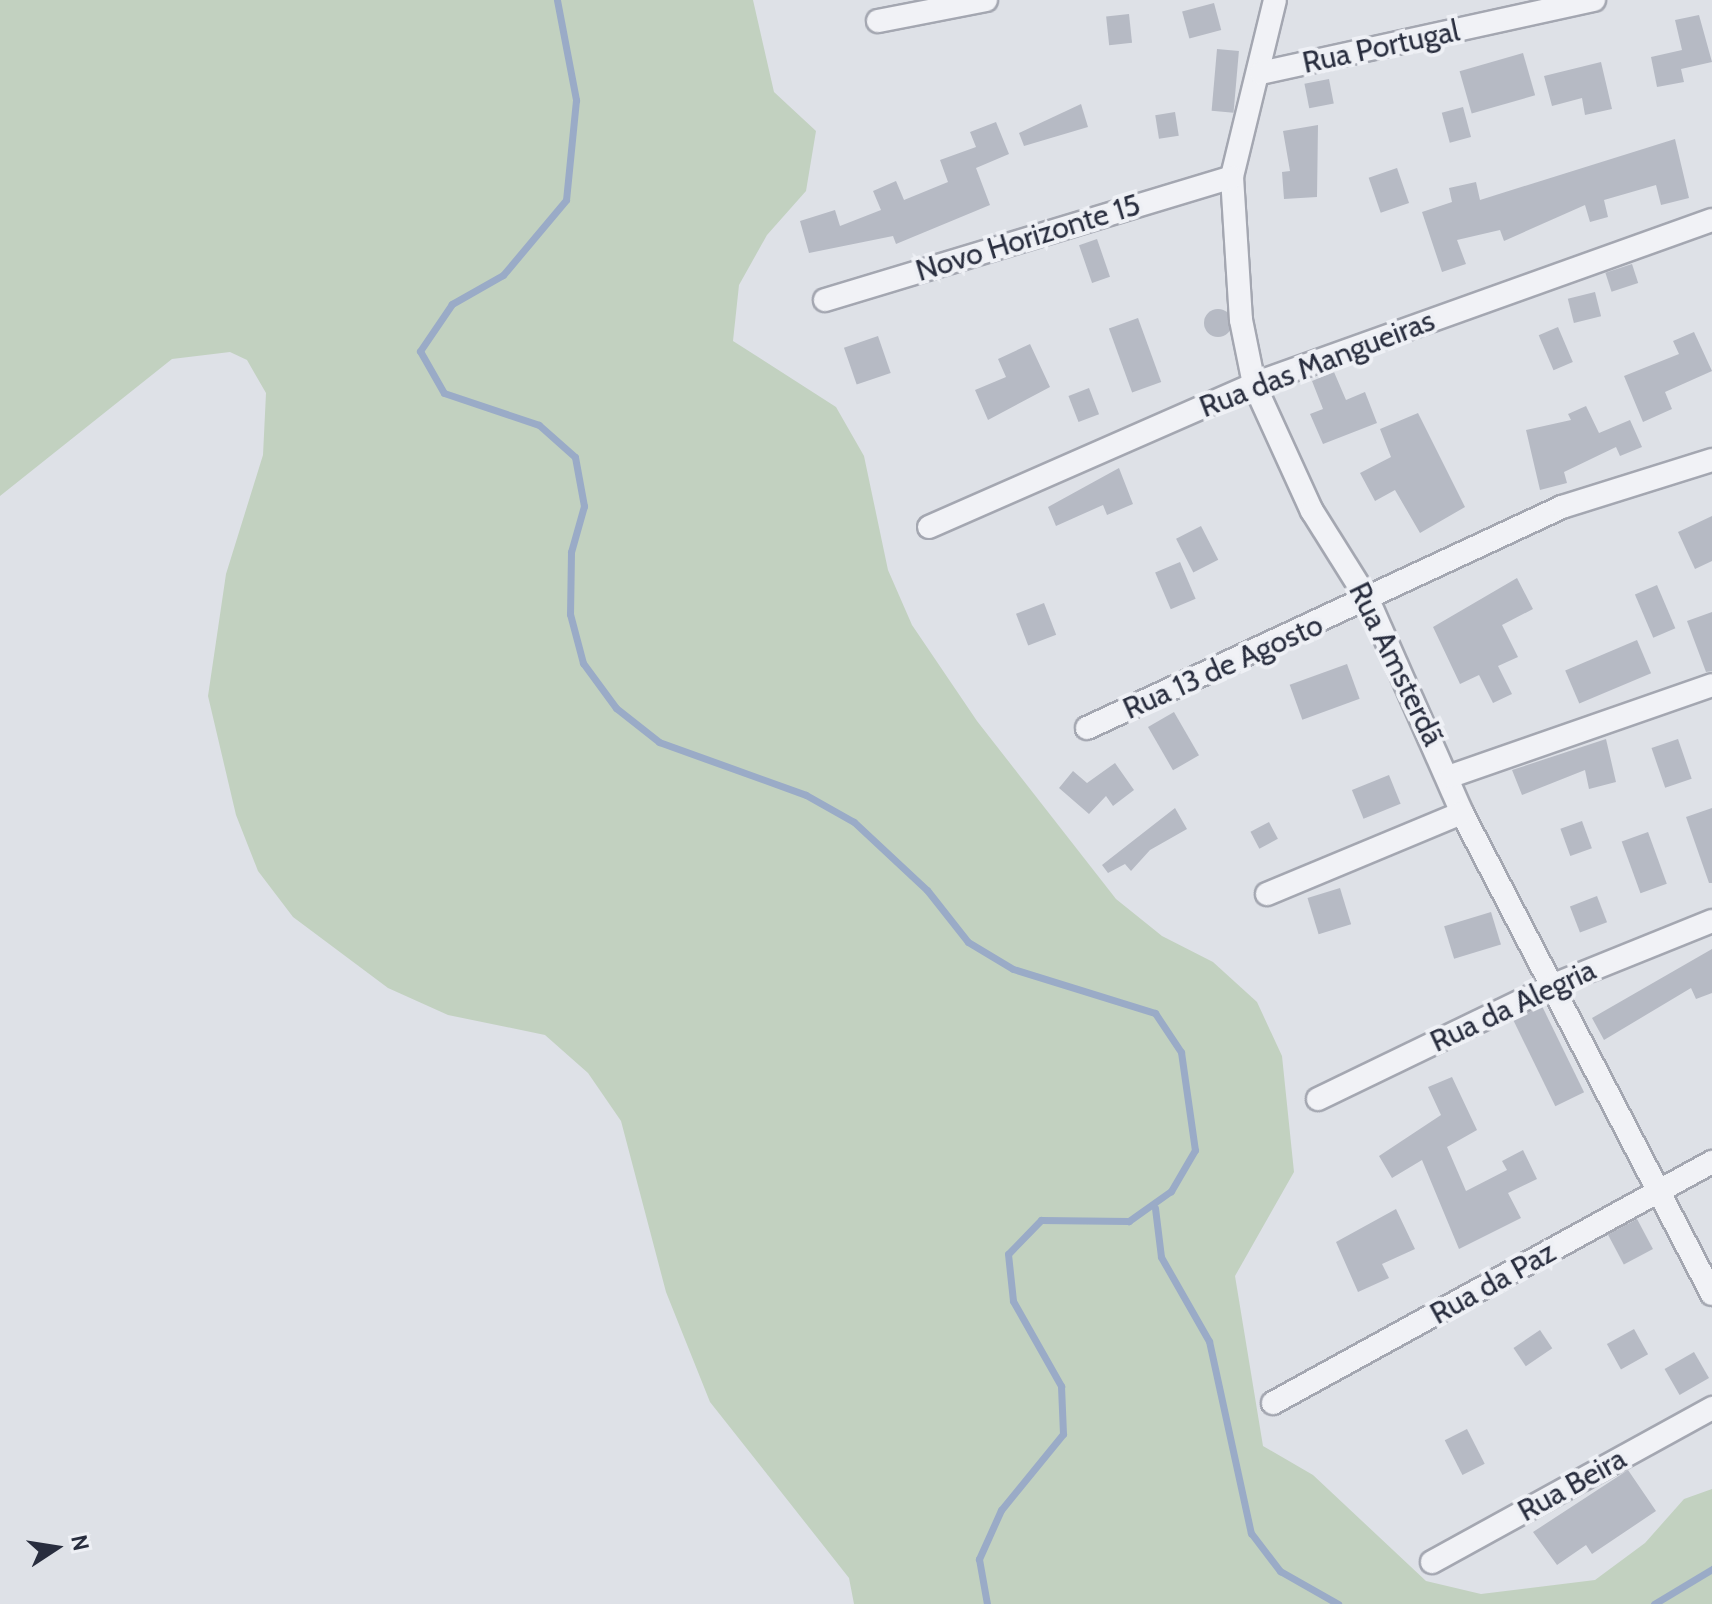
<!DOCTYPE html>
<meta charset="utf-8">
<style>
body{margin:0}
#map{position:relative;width:1712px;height:1604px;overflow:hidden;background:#dee1e7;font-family:Cabin,sans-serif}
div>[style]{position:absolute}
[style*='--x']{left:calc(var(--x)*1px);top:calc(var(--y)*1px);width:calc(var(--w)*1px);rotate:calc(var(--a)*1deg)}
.green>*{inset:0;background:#c2d1c0}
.stream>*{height:7px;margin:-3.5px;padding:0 3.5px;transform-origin:3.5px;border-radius:3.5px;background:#9aabc7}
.building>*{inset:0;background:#b6bac4;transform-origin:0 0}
.round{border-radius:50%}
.roads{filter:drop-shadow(2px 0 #a4a7b1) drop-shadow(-2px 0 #a4a7b1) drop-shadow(0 2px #a4a7b1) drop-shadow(0 -2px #a4a7b1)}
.street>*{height:22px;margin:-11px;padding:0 11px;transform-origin:11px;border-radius:11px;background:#f1f2f6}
span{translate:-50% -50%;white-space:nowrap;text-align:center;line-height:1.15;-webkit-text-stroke:8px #eef0f5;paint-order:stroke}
.street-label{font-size:30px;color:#282d3e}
.north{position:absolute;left:16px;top:1508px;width:80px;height:80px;-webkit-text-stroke:6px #eef0f5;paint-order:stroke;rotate:78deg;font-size:22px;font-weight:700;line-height:32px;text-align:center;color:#282d3e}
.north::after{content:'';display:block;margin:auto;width:28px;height:36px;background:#282d3e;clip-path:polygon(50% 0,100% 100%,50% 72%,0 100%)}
</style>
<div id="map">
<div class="green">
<div style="clip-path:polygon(0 0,753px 0,774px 92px,816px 131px,806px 191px,767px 235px,739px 285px,733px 341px,836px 407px,864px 456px,888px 570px,912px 625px,977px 721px,1116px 899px,1162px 936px,1213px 962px,1257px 1002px,1282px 1056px,1294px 1172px,1235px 1276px,1263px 1446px,1313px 1475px,1426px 1581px,1481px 1594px,1595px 1580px,1645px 1543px,1684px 1499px,1712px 1489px,1712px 1604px,854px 1604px,849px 1578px,710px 1402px,666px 1292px,621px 1121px,588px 1073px,545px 1035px,448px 1015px,388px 988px,293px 917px,258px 871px,236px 815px,208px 696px,226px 574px,263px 455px,266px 393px,247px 360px,230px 352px,172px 359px,0 496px)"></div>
</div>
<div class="stream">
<div style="--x:557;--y:0;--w:102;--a:79.2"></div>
<div style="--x:576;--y:100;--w:100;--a:95.7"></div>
<div style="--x:566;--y:200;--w:98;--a:130"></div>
<div style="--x:503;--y:275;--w:59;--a:150.4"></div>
<div style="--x:452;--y:304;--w:57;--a:124.2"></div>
<div style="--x:420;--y:351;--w:48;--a:60.3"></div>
<div style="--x:444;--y:393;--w:100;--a:18.6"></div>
<div style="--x:539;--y:425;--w:48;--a:41.6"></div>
<div style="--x:575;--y:457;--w:50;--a:79.6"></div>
<div style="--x:584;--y:506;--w:48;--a:105.8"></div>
<div style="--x:571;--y:552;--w:62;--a:90.9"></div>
<div style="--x:570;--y:614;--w:51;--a:75.1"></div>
<div style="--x:583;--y:663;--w:56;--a:53.7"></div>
<div style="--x:616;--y:708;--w:55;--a:38.3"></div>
<div style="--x:659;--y:742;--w:156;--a:19.8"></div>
<div style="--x:806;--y:795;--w:55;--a:29.4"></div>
<div style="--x:854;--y:822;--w:100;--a:43"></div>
<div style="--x:927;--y:890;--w:66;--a:51.7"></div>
<div style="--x:968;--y:942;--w:52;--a:31"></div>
<div style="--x:1013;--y:969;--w:149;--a:17.2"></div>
<div style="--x:1155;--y:1013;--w:47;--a:56.3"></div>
<div style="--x:1181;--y:1052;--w:99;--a:81.9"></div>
<div style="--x:1195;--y:1150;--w:48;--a:120.3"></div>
<div style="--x:1171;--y:1191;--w:52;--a:144.5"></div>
<div style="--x:1129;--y:1221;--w:88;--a:-179.3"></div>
<div style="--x:1041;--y:1220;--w:47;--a:134.1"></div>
<div style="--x:1008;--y:1254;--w:47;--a:83.9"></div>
<div style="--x:1013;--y:1301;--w:98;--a:60.5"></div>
<div style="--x:1061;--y:1386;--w:48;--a:87.6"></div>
<div style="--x:1063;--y:1434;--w:98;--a:129.2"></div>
<div style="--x:1001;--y:1510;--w:54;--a:114.2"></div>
<div style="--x:979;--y:1559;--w:46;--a:79.9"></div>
<div style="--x:1155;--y:1208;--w:49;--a:83"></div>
<div style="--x:1161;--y:1257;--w:97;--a:60.3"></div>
<div style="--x:1209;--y:1341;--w:197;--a:77.7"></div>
<div style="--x:1251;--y:1533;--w:48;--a:52.7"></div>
<div style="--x:1280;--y:1571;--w:67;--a:29.6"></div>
<div style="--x:1654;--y:1604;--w:68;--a:-31.1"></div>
</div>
<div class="building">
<div style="left:1214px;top:3px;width:28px;height:33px;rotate:75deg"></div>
<div style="left:1129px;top:14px;width:29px;height:23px;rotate:84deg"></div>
<div style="clip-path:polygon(1699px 15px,1712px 62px,1681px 69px,1684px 82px,1657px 87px,1651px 57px,1682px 50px,1675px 20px)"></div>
<div style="left:1217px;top:49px;width:22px;height:62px;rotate:5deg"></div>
<div style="left:1523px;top:53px;width:44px;height:66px;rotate:74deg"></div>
<div style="clip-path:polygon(1601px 62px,1612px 109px,1585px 115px,1582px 98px,1552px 106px,1544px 76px)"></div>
<div style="left:1329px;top:79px;width:25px;height:25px;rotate:79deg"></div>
<div style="clip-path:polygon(1081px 104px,1088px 127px,1024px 146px,1019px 133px)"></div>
<div style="left:1463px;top:107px;width:31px;height:22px;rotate:75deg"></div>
<div style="left:1175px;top:112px;width:24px;height:20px;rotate:81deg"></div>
<div style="clip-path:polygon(996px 122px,1009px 154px,976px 168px,990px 205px,896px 244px,893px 236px,809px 253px,800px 221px,835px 210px,840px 226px,881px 210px,873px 191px,896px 181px,904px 200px,948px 182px,940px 160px,976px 147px,970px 132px)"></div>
<div style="clip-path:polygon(1318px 125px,1317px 197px,1284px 199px,1282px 172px,1290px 171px,1283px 131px)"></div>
<div style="clip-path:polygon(1675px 139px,1689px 198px,1661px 205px,1656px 185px,1604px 200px,1608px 217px,1590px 222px,1585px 205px,1504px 241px,1500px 230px,1457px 240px,1466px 264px,1442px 272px,1422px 212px,1452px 202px,1449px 188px,1476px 182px,1480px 200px)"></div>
<div style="left:1397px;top:168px;width:37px;height:30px;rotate:71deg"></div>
<div style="left:1097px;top:239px;width:40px;height:19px;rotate:71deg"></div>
<div style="left:1632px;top:264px;width:20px;height:28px;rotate:72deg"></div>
<div style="left:1595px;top:292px;width:25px;height:28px;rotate:76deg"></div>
<div class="round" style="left:1204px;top:309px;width:28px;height:28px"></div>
<div style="left:1138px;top:318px;width:68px;height:31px;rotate:70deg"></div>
<div style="left:1558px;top:327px;width:38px;height:21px;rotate:67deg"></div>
<div style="clip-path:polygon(1694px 332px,1712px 371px,1665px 392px,1672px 409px,1643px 422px,1624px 376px,1679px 354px,1673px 341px)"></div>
<div style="left:878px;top:336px;width:39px;height:36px;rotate:71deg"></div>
<div style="clip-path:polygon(1030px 344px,1050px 387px,988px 420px,975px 390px,1006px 377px,998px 359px)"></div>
<div style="clip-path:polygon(1334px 372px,1346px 400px,1365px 392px,1377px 423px,1323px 444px,1310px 414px,1323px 409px,1312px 381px)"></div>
<div style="left:1089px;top:388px;width:28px;height:22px;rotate:69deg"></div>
<div style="clip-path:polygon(1586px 406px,1599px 433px,1630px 420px,1642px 447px,1620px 456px,1616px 447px,1564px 472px,1567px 483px,1540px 490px,1526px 430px,1571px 420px,1568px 414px)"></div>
<div style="clip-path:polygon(1418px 413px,1465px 507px,1420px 533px,1395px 490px,1375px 501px,1360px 473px,1391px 457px,1380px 429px)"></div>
<div style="clip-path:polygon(1119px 468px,1133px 504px,1107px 515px,1103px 505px,1056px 526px,1048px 507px)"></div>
<div style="clip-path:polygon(1712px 516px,1712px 561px,1695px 569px,1678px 532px)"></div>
<div style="left:1201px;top:526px;width:38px;height:28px;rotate:63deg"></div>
<div style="left:1180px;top:562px;width:40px;height:27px;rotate:67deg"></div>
<div style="clip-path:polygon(1517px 578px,1533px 609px,1502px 625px,1518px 657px,1498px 666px,1512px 694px,1493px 703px,1479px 675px,1460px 684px,1433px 627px)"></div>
<div style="left:1657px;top:585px;width:47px;height:24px;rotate:67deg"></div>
<div style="left:1044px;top:603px;width:34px;height:30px;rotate:69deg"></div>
<div style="clip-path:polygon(1712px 612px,1712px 671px,1706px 672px,1687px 621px)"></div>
<div style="left:1637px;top:640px;width:36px;height:78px;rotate:67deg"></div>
<div style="left:1347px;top:664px;width:37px;height:61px;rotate:70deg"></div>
<div style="left:1174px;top:712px;width:50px;height:30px;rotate:60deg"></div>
<div style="clip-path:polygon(1606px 739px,1616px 782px,1589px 789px,1585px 770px,1522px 795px,1512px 770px)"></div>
<div style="left:1678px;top:739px;width:42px;height:28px;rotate:71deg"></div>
<div style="clip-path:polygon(1115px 763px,1134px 790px,1113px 806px,1106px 796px,1089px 814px,1059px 788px,1073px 771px,1087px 783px)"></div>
<div style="left:1389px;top:775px;width:31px;height:40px;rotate:68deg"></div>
<div style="clip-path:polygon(1175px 808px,1187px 829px,1150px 850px,1131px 871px,1125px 864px,1108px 873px,1102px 865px)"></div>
<div style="clip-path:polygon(1712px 808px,1712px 883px,1709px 883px,1686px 817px)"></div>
<div style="left:1582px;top:821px;width:29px;height:23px;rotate:70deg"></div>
<div style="left:1269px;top:822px;width:19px;height:21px;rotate:62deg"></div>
<div style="left:1648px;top:832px;width:55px;height:28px;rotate:70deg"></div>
<div style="left:1340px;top:888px;width:38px;height:34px;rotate:73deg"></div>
<div style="left:1597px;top:896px;width:28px;height:29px;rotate:69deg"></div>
<div style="left:1491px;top:912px;width:34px;height:49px;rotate:73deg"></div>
<div style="clip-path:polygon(1712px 949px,1712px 993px,1696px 999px,1691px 988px,1604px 1040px,1592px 1018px)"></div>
<div style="left:1542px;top:1006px;width:96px;height:32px;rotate:64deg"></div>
<div style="clip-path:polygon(1452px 1077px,1477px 1130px,1447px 1147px,1466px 1191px,1507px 1170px,1502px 1161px,1523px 1150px,1537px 1179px,1508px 1193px,1521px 1218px,1459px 1249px,1422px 1160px,1392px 1178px,1379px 1156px,1441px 1115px,1428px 1087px)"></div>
<div style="clip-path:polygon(1396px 1209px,1415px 1249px,1382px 1264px,1389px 1278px,1358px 1292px,1336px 1242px)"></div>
<div style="left:1637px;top:1219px;width:34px;height:33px;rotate:62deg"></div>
<div style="left:1634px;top:1329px;width:29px;height:31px;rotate:61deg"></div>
<div style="left:1540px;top:1330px;width:22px;height:32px;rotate:56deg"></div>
<div style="left:1694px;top:1352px;width:30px;height:34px;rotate:60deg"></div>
<div style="left:1467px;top:1429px;width:39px;height:25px;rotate:63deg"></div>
<div style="clip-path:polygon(1628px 1470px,1656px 1511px,1592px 1554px,1586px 1545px,1557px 1565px,1533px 1532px)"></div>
</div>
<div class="roads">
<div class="street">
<div style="--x:1275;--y:0;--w:182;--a:103.7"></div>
<div style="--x:1232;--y:177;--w:143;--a:86.4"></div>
<div style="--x:1241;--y:320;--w:65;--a:78.5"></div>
<div style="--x:1254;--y:384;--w:140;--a:65.5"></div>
<div style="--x:1312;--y:511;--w:107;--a:57.9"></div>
<div style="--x:1369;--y:602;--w:231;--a:66.2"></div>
<div style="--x:1462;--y:813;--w:542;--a:62.54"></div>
<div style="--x:878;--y:21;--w:110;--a:-11"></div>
<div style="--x:1261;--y:73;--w:341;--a:-12.4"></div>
<div style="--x:825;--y:300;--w:425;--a:-16.8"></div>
<div style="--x:929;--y:527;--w:355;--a:-23.7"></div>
<div style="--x:1254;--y:384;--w:486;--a:-19.7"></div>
<div style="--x:1087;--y:728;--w:524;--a:-24.95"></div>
<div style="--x:1562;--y:507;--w:157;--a:-17.4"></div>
<div style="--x:1451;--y:776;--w:276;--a:-19.2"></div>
<div style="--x:1267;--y:894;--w:211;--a:-22.6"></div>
<div style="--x:1318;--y:1099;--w:264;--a:-25.8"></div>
<div style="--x:1556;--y:984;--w:168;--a:-22"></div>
<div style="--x:1273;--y:1403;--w:501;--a:-28.77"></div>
<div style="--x:1432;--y:1562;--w:320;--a:-28.8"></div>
</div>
</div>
<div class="street-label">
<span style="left:1381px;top:47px;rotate:-12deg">Rua Portugal</span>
<span style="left:1028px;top:238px;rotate:-17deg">Novo Horizonte 15</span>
<span style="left:1317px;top:364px;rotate:-21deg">Rua das Mangueiras</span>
<span style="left:1396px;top:664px;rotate:64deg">Rua Amsterdã</span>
<span style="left:1223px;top:667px;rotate:-24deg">Rua 13 de Agosto</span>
<span style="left:1513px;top:1006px;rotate:-25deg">Rua da Alegria</span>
<span style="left:1493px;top:1283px;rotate:-29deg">Rua da Paz</span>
<span style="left:1572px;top:1485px;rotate:-29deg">Rua Beira</span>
</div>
<div class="north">N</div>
</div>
